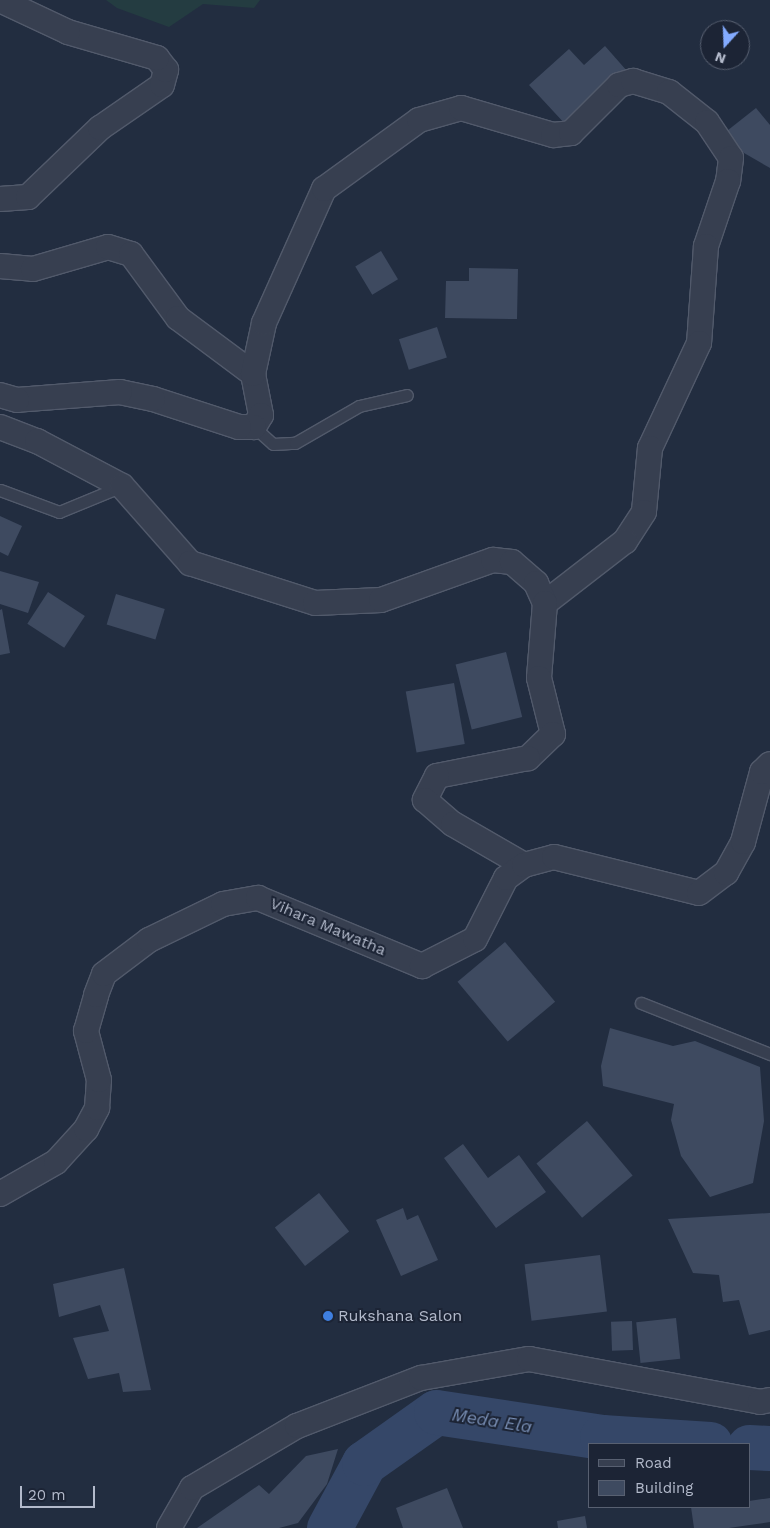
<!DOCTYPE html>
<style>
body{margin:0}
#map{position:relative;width:770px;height:1528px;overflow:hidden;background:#222d40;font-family:"Work Sans",sans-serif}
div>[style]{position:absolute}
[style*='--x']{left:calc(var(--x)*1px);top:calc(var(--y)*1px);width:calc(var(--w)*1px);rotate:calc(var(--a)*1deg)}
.green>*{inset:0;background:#243c41}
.river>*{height:45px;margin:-22.5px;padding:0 22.5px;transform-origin:22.5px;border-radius:22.5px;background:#354768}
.building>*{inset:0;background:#3e4a60;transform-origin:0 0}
.roads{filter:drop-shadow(1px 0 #525a6b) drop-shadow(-1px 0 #525a6b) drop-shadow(0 1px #525a6b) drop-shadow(0 -1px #525a6b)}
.service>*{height:11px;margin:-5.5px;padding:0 5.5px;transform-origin:5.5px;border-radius:5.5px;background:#373f50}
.minor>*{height:24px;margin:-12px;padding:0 12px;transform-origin:12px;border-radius:12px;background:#373f50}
.dots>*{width:14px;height:14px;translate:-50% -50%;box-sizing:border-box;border:2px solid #1c2435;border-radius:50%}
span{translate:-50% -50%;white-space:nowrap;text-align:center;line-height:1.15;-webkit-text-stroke:4px #1c2435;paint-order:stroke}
.street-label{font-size:16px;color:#b3bacb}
.poi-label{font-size:16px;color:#b3bacb}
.left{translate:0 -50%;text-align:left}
.water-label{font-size:18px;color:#788eb4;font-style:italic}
.legend{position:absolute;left:588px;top:1443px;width:162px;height:65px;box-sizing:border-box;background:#1c2435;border:1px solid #586071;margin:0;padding:6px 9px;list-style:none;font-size:15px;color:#b3bacb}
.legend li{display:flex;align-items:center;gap:10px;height:25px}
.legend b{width:25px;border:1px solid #586071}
.north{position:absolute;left:700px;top:20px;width:50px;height:50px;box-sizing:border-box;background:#1c2435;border:1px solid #586071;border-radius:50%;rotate:200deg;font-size:14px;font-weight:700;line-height:20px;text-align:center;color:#b3bacb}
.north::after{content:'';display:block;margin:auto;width:18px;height:22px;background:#83abff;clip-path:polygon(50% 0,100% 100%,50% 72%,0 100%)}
.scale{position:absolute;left:20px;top:1486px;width:75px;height:22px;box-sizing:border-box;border:2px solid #b3bacb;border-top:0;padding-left:6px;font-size:15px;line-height:18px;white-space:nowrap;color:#b3bacb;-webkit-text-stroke:4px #1c2435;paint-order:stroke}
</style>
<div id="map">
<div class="green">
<div style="clip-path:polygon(106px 0,260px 0,254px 8px,203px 4px,169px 27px,117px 8px)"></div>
</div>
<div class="river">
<div style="--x:749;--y:1447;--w:21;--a:3"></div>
<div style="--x:329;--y:1528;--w:74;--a:-61.7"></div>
<div style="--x:364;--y:1463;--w:88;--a:-35.3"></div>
<div style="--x:436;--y:1412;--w:168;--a:8.6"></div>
<div style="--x:602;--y:1437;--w:108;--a:3.7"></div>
</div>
<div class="building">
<div style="clip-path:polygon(605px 46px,627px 71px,566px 125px,529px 85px,569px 49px,584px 65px)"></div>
<div style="clip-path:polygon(756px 108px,770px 125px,770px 168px,718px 138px)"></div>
<div style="left:381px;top:251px;width:33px;height:30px;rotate:59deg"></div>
<div style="clip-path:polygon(469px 268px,518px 269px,517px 319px,445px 318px,446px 281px,469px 281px)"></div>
<div style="left:437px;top:327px;width:32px;height:40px;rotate:72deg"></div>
<div style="clip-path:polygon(0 516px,22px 526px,8px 556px,0 552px)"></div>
<div style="clip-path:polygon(0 571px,39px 582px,28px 613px,0 604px)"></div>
<div style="left:48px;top:592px;width:44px;height:38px;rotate:33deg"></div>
<div style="left:116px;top:594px;width:51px;height:32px;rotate:17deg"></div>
<div style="clip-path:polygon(2px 609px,10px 653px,0 655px,0 610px)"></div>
<div style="left:506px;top:652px;width:67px;height:52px;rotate:76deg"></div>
<div style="left:454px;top:683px;width:62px;height:49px;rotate:80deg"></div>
<div style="left:505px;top:942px;width:78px;height:62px;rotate:50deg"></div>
<div style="clip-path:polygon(610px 1028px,673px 1046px,695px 1041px,760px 1067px,764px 1121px,753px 1183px,710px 1197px,681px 1156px,671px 1120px,674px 1104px,603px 1086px,601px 1066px)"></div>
<div style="left:587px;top:1121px;width:71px;height:66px;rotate:50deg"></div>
<div style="clip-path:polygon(463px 1144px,488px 1178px,519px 1155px,546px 1192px,496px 1228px,444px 1158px)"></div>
<div style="left:319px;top:1193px;width:49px;height:56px;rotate:52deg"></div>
<div style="clip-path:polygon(403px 1208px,407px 1220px,418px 1215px,438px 1260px,401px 1276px,376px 1220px)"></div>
<div style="clip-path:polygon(770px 1213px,770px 1330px,749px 1335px,739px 1300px,723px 1302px,719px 1275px,693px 1273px,668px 1219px)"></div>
<div style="left:600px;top:1255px;width:57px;height:76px;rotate:83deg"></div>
<div style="clip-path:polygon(124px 1268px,137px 1326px,151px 1390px,123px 1392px,119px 1373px,88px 1379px,73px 1338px,109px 1331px,100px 1305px,59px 1317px,53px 1284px)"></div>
<div style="left:676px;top:1318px;width:41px;height:40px;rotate:84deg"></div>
<div style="left:632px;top:1321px;width:29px;height:21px;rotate:88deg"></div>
<div style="clip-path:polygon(338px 1449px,327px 1484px,298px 1523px,279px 1528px,197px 1528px,259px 1485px,269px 1494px,306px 1456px)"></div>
<div style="clip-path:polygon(447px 1488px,463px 1528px,403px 1528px,396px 1508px)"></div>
<div style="clip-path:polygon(770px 1498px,770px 1522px,729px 1528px,694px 1528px,691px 1507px,749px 1507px,749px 1501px)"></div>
<div style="clip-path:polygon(585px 1516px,587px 1528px,558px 1528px,557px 1521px)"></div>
</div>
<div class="roads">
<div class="service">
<div style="--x:254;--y:427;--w:25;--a:42"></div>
<div style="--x:273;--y:444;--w:22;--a:-3"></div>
<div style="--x:295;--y:443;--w:74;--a:-30"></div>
<div style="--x:359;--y:406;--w:49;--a:-12.9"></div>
<div style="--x:0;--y:490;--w:63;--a:20.4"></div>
<div style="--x:59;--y:512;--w:66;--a:-22.3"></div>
<div style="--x:641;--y:1003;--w:139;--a:21.6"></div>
</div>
<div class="minor">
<div style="--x:0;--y:199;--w:28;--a:-4"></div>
<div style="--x:28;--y:197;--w:100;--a:-43.8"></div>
<div style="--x:100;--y:128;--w:75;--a:-34.7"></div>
<div style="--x:162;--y:85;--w:16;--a:-75"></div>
<div style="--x:166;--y:70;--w:15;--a:-127"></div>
<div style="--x:157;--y:58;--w:93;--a:-163.7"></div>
<div style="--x:68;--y:32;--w:75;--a:-154.8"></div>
<div style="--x:0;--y:266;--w:33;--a:5"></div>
<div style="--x:33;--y:269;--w:78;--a:-16.3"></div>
<div style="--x:108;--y:247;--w:24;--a:17"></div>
<div style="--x:131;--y:254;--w:79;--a:53.7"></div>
<div style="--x:178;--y:318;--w:94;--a:36.7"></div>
<div style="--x:253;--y:374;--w:42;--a:79"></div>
<div style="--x:261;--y:415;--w:14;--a:120"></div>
<div style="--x:254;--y:427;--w:15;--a:180"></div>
<div style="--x:239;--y:427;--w:90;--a:-162"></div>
<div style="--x:153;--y:399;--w:34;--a:-168"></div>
<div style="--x:120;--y:392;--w:103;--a:175.6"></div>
<div style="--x:17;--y:400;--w:18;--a:-164"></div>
<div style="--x:253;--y:374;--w:52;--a:-77.8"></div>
<div style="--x:264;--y:323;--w:147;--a:-65.9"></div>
<div style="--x:324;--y:189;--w:117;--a:-36"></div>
<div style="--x:419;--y:120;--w:44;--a:-15.9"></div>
<div style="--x:461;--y:108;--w:96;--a:16.4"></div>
<div style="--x:553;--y:135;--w:18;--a:-6"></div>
<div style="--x:571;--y:133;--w:68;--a:-45"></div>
<div style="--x:619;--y:85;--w:15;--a:-16"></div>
<div style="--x:633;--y:81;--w:38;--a:17"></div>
<div style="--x:669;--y:92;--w:48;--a:38.3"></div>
<div style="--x:707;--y:122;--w:43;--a:56.3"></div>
<div style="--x:731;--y:158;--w:23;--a:97"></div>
<div style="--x:728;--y:181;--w:69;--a:108.7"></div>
<div style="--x:706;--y:246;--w:97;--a:94.1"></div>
<div style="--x:699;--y:343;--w:116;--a:115"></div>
<div style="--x:650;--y:448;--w:64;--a:95.4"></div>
<div style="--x:644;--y:512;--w:35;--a:123"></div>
<div style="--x:625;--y:541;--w:101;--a:142.2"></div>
<div style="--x:0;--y:427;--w:40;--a:21"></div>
<div style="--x:37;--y:441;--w:96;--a:27.9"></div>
<div style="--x:122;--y:486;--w:103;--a:48.6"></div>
<div style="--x:190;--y:563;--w:131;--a:17.7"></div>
<div style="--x:315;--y:603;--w:66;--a:-2.6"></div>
<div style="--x:381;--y:600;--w:119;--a:-19.7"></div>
<div style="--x:493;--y:560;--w:19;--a:6"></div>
<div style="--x:512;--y:562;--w:32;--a:41"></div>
<div style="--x:536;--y:583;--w:22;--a:66"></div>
<div style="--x:545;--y:603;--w:75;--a:94.6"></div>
<div style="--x:539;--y:678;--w:58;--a:76"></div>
<div style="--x:553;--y:734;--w:35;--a:136"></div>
<div style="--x:528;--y:758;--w:93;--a:168.8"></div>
<div style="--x:437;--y:776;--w:27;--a:117"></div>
<div style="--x:425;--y:800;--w:37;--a:41"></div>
<div style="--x:453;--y:824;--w:82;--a:30"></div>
<div style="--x:0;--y:1194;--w:64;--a:-29.7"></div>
<div style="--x:56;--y:1162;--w:45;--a:-47.7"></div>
<div style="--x:86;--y:1129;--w:24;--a:-62"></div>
<div style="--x:97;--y:1108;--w:28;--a:-86"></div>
<div style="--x:99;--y:1080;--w:51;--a:-104.9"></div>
<div style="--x:86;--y:1031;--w:37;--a:-74"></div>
<div style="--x:96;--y:995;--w:22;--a:-69"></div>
<div style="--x:104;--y:974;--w:56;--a:-37.1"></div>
<div style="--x:149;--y:940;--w:82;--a:-25.9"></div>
<div style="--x:223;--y:904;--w:36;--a:-10"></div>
<div style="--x:258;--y:898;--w:178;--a:22.5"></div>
<div style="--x:422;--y:966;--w:59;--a:-27"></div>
<div style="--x:475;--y:939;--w:68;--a:-63.1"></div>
<div style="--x:506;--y:878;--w:22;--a:-36"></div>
<div style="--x:524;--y:865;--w:31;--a:-15"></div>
<div style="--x:554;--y:857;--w:149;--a:13.9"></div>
<div style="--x:699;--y:893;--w:34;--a:-37"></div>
<div style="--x:726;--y:873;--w:35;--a:-61"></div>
<div style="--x:743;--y:842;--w:73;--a:-74.8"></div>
<div style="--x:762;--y:772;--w:11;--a:-45"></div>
<div style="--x:169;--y:1528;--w:46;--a:-60.1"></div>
<div style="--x:192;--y:1488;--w:122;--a:-30.6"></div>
<div style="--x:297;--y:1426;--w:133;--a:-21.2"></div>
<div style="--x:421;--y:1378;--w:110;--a:-10"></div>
<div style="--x:529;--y:1359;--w:235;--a:10.5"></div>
<div style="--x:760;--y:1402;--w:10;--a:-11"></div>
</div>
</div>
<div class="dots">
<div style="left:328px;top:1316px;background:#3f7fe0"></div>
</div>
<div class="street-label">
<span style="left:328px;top:927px;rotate:23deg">Vihara Mawatha</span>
</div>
<div class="poi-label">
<span class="left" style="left:338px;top:1316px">Rukshana Salon</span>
</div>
<div class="water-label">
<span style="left:492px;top:1421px;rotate:9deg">Meda Ela</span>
</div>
<ul class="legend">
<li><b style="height:6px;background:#373f50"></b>Road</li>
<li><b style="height:14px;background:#3e4a60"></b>Building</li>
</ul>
<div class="north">N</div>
<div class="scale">20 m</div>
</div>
